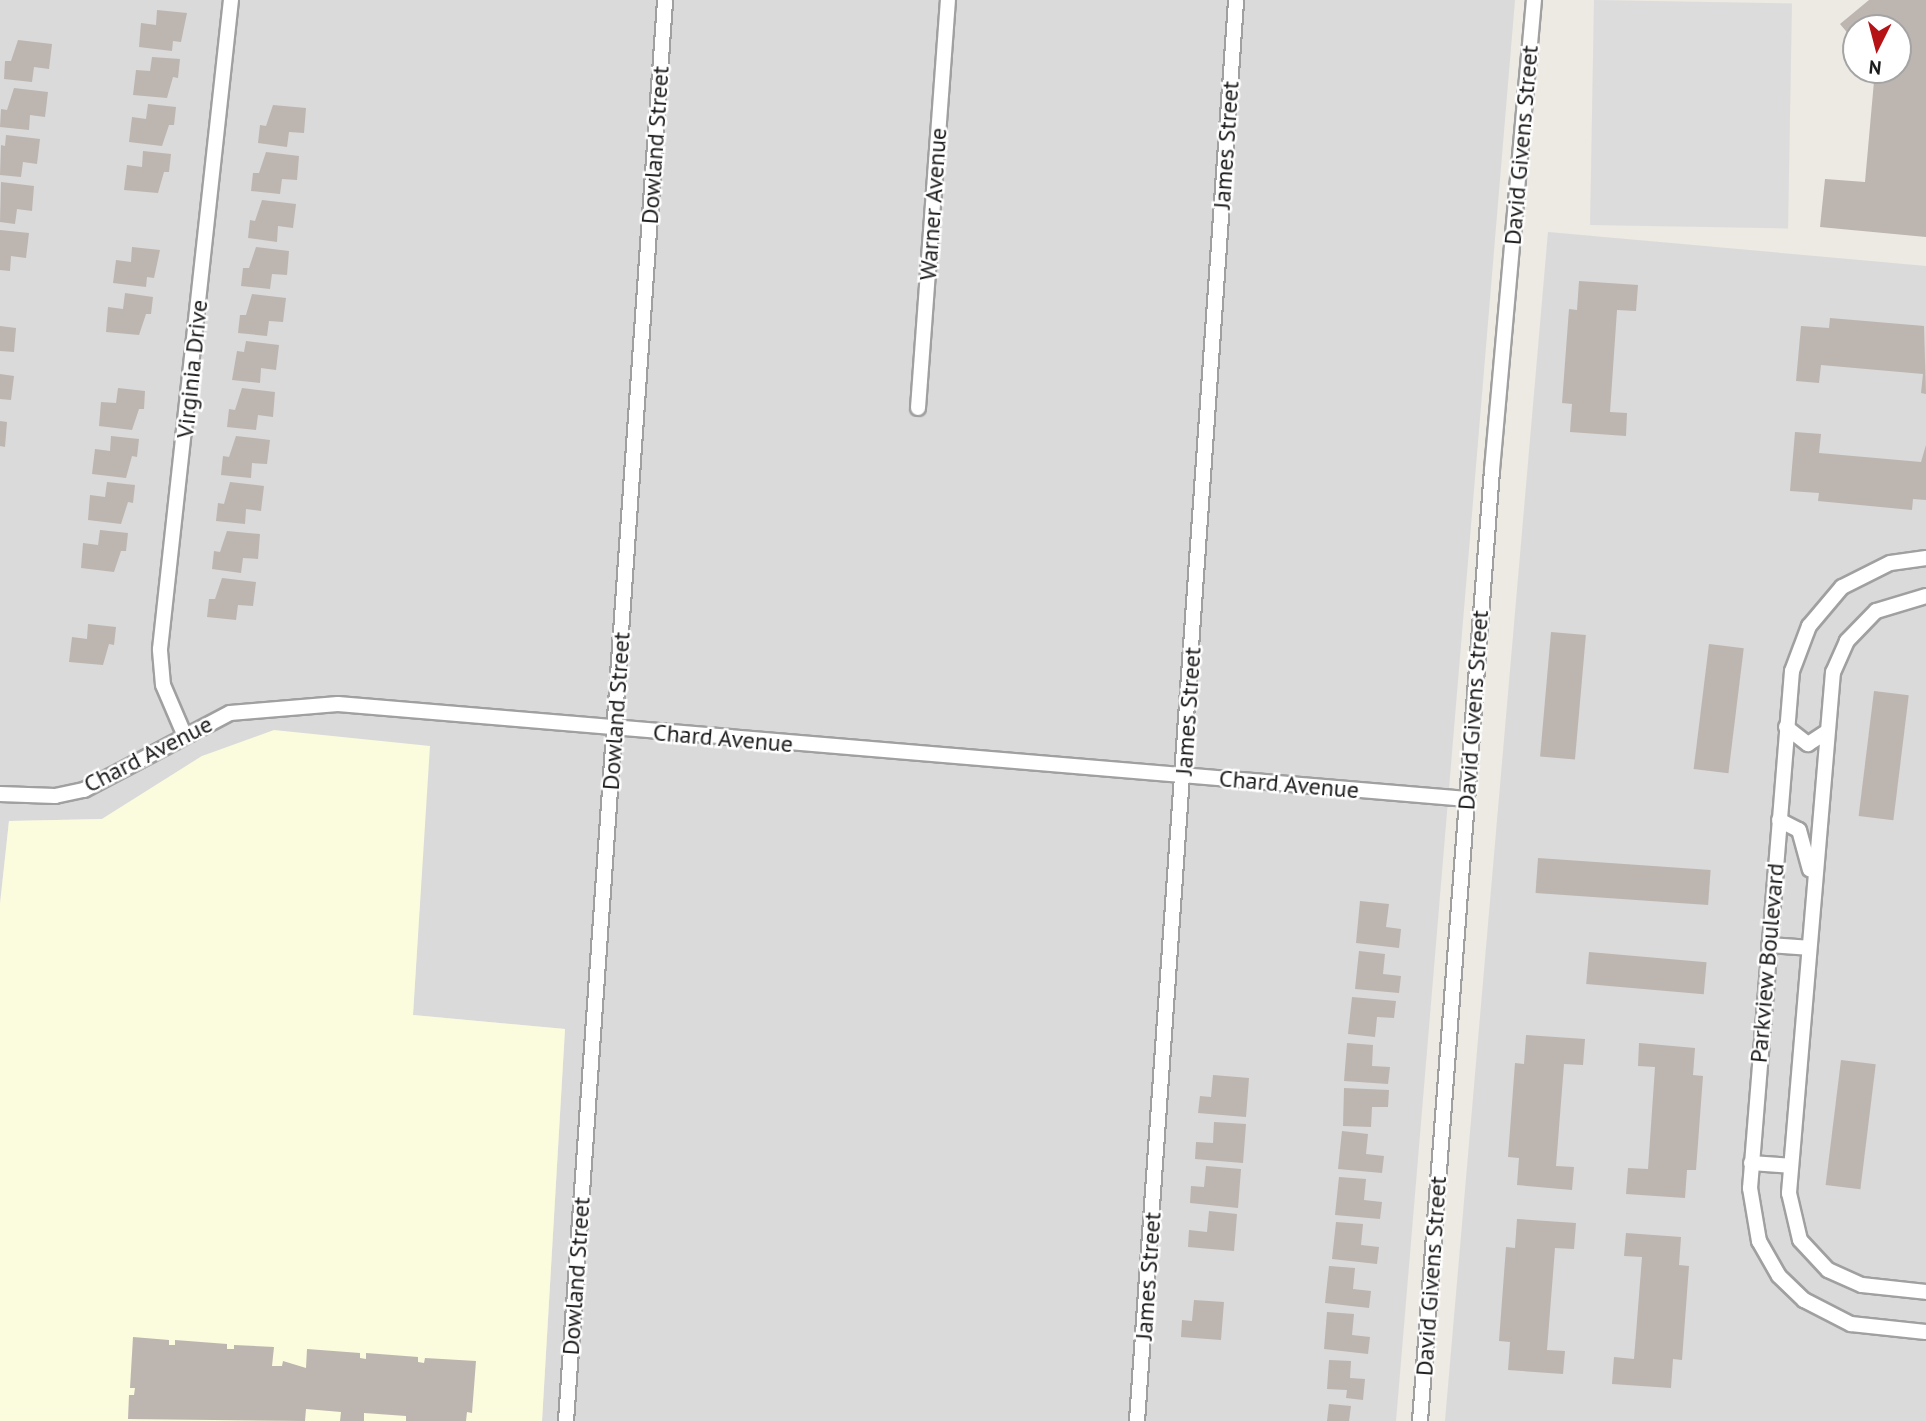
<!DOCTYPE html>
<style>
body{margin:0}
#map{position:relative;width:1926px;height:1421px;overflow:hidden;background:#ede9e3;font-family:"PT Sans",sans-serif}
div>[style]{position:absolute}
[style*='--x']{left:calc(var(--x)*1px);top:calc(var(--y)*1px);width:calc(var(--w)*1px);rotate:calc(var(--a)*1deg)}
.residential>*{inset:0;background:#dadada}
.education>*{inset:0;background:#fbfbdd}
.parking>*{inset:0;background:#dcdcdc;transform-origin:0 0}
.building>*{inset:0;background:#bdb5b0;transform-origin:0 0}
.roads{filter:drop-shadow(2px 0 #a0a0a0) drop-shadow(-2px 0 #a0a0a0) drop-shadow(0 2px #a0a0a0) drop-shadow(0 -2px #a0a0a0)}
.street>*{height:14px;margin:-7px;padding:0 7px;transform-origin:7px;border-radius:7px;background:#fff}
span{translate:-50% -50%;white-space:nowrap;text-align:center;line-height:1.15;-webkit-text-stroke:5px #fff;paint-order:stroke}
.street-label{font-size:24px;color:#1c1c1c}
.north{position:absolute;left:1842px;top:14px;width:70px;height:70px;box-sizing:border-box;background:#fff;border:2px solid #a4a4a4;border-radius:50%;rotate:186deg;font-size:19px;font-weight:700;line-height:28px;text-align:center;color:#1c1c1c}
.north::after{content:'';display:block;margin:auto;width:24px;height:32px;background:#b61316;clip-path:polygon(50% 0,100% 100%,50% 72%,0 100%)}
</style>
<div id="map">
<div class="residential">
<div style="clip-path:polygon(0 0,1515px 0,1396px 1421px,542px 1421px,565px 1029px,413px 1015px,429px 746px,202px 756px,102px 819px,9px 821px,0 904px)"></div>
<div style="clip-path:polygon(1548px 232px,1926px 266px,1926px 1421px,1445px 1421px)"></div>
</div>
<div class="education">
<div style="clip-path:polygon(274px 730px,430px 746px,413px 1015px,565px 1029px,542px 1421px,0 1421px,0 904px,9px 821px,102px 819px,202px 756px)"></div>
</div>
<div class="parking">
<div style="left:1594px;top:0;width:198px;height:225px;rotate:1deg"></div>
</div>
<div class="building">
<div style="clip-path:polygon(1869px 0,1926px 0,1926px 237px,1820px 227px,1825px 179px,1865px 182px,1875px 70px,1898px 70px,1898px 28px,1856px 28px,1856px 43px,1840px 24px)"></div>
<div style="clip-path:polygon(157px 10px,187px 13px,181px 42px,173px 41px,172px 51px,139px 47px,141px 23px,156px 25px)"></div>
<div style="clip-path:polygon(18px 40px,52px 44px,49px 69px,34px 67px,32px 82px,4px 79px,5px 61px,11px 61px)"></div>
<div style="clip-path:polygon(152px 57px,180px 59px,178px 78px,173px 77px,167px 98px,133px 95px,136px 70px,150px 71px)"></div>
<div style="clip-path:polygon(14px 88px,48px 92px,45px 117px,30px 115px,29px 130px,0 127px,1px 109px,7px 110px)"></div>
<div style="clip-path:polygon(148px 104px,176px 107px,174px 125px,169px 125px,162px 146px,129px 142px,132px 117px,146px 119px)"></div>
<div style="clip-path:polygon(273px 105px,306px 108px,304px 133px,289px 132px,287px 147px,258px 143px,260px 125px,266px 126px)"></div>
<div style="clip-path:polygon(6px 135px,40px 139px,37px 164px,23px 162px,21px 177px,0 175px,1px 145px,5px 146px)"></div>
<div style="clip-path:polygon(143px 151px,171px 154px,169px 172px,164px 172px,158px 193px,124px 190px,127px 165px,142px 167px)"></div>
<div style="clip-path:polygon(266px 152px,299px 156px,297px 180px,282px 179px,280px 194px,251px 191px,253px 173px,259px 173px)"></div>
<div style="clip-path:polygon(1px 182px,34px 186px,32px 211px,17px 209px,15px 224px,0 222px)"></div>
<div style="clip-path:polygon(262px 200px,296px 204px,293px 228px,278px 226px,277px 242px,248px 238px,250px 220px,255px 221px)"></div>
<div style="clip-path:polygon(0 230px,29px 233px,26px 258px,11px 256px,10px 271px,0 270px)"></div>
<div style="clip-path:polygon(132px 247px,160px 250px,154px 278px,147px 277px,146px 287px,113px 283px,116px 260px,131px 262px)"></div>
<div style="clip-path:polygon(256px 247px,289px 251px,287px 275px,272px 274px,270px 289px,241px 286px,243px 268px,249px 268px)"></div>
<div style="clip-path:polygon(1579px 281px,1638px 285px,1636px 311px,1617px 310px,1610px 412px,1627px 413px,1626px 436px,1570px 432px,1572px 404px,1562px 403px,1569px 309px,1577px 310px)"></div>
<div style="clip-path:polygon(125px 293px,153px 297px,151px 314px,146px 314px,139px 335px,106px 332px,108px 307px,123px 309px)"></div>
<div style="clip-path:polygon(252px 294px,286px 298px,283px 322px,269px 321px,267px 336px,238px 333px,240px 315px,246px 315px)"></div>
<div style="clip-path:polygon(1830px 318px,1924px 326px,1926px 394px,1921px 393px,1923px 374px,1821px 365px,1819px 383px,1796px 381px,1801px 326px,1829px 328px)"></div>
<div style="clip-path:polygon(0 326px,16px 328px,14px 352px,0 351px)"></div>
<div style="clip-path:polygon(246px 341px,279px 345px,276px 370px,261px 368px,260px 383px,232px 380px,237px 351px,244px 352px)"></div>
<div style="clip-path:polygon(0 374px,14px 376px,11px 400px,0 399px)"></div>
<div style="clip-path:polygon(118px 388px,145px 391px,144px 409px,139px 409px,132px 430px,99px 426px,101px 402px,116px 403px)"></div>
<div style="clip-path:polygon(242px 388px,275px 392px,273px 417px,258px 415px,256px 430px,227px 427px,229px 409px,235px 410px)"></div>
<div style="clip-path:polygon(0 421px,7px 422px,5px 447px,0 446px)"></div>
<div style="clip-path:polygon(1795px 432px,1821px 434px,1819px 453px,1921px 462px,1926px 445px,1926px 500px,1913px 499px,1912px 510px,1818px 501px,1819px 493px,1790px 491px)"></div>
<div style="clip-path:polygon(111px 436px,139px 439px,137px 457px,132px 456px,126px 478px,92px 474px,95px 449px,110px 451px)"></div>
<div style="clip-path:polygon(236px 436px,270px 440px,267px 464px,252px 463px,251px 478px,221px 475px,223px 456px,229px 457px)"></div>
<div style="clip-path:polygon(107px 482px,135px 485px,133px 503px,128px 502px,121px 524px,88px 520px,90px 495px,105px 497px)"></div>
<div style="clip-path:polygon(230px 482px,264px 486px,261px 511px,246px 509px,245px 524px,216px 521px,218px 503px,224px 504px)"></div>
<div style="clip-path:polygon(100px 530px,128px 533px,126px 551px,121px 551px,114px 572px,81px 568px,83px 543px,98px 545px)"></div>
<div style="clip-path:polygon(227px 531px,260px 534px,258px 559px,243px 558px,241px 573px,212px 569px,214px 551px,220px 552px)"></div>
<div style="clip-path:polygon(222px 578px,256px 582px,253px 606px,238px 605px,236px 620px,207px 617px,209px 599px,215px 599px)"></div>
<div style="clip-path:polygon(88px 624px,116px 627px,114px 645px,109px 644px,103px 665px,69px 662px,72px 637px,87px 639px)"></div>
<div style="left:1551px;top:632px;width:35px;height:125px;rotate:5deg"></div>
<div style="left:1709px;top:644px;width:35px;height:126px;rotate:7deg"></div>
<div style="left:1874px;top:691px;width:35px;height:126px;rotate:7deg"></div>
<div style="left:1538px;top:858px;width:173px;height:35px;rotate:4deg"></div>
<div style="clip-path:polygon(1360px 901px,1389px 904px,1386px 927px,1401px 929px,1399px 948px,1356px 943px)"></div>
<div style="clip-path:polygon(1359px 951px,1385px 954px,1383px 974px,1401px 976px,1399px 993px,1355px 989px)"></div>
<div style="left:1589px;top:952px;width:118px;height:32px;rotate:5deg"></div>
<div style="clip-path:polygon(1352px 997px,1396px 1001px,1394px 1018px,1377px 1017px,1375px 1037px,1348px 1034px)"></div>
<div style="clip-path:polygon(1526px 1035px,1585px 1039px,1583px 1065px,1564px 1064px,1556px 1166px,1574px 1167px,1572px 1190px,1517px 1185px,1519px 1158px,1508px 1157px,1515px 1063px,1524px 1064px)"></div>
<div style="clip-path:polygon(1347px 1043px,1373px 1045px,1372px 1066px,1390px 1067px,1388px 1084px,1344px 1081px)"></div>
<div style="clip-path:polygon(1639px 1043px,1695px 1048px,1693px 1075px,1703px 1076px,1696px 1170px,1687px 1170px,1685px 1198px,1626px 1194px,1628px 1168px,1648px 1169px,1655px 1067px,1638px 1066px)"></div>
<div style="left:1841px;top:1060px;width:35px;height:126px;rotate:7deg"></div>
<div style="clip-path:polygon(1213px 1075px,1249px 1078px,1246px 1117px,1198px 1113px,1200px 1096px,1211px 1097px)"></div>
<div style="clip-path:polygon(1344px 1088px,1389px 1090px,1388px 1107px,1372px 1107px,1371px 1127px,1343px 1126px)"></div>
<div style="clip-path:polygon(1214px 1122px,1246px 1124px,1243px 1163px,1195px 1159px,1196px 1142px,1213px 1143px)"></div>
<div style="clip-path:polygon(1342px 1131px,1368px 1134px,1366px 1154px,1384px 1156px,1382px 1173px,1338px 1169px)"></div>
<div style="clip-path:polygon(1206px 1166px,1241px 1169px,1238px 1208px,1190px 1203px,1191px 1186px,1204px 1187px)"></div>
<div style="clip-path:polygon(1339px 1177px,1366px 1179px,1364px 1200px,1382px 1202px,1380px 1219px,1335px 1215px)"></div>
<div style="clip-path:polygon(1209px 1211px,1237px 1214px,1234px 1251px,1188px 1247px,1189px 1230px,1207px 1232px)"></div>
<div style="clip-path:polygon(1517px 1219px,1576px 1223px,1574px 1249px,1555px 1248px,1547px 1350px,1565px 1351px,1563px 1374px,1508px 1370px,1510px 1342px,1499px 1341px,1506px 1247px,1515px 1248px)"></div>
<div style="clip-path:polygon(1336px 1222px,1363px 1224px,1361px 1245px,1379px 1247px,1377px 1264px,1332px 1259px)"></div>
<div style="clip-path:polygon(1626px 1233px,1681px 1237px,1679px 1265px,1689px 1266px,1682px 1360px,1673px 1359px,1671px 1388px,1612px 1384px,1614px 1357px,1634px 1359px,1642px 1257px,1624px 1256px)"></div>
<div style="clip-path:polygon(1329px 1266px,1355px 1268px,1353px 1289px,1371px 1291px,1369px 1308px,1325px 1303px)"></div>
<div style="clip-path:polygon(1194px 1300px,1224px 1302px,1221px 1340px,1181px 1337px,1182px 1320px,1192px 1321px)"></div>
<div style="clip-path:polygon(1327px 1312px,1354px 1314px,1352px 1335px,1370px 1337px,1368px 1354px,1324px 1349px)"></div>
<div style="clip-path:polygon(133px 1337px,169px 1340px,169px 1345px,175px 1345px,175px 1340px,227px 1344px,227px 1349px,234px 1349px,234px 1345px,274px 1347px,272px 1366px,282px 1366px,283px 1361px,306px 1368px,307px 1349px,360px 1353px,360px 1358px,366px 1359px,366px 1353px,418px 1357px,418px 1362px,424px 1363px,425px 1358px,476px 1361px,472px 1413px,467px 1412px,466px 1421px,406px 1421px,406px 1416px,364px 1413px,364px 1421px,340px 1421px,341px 1412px,306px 1409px,305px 1421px,128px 1419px,129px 1395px,134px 1395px,135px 1388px,130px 1388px)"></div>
<div style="clip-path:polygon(1329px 1360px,1351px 1361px,1350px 1378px,1365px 1379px,1363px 1400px,1346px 1398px,1347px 1390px,1327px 1389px)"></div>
<div style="clip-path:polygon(1329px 1404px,1351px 1406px,1349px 1421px,1327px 1421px)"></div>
</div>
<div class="roads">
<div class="street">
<div style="--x:918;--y:408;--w:409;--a:-85.8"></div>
<div style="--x:1926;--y:558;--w:36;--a:172"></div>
<div style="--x:1890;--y:563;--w:54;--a:153.4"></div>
<div style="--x:1842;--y:587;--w:51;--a:130.2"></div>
<div style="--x:1809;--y:626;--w:48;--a:110.7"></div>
<div style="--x:1792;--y:671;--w:519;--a:94.64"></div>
<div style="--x:1750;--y:1188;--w:54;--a:80.4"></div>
<div style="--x:1759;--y:1241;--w:40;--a:60.3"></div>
<div style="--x:1779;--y:1276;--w:35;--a:44"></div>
<div style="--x:1804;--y:1300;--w:53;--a:27.1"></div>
<div style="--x:1851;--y:1324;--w:75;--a:6.1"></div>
<div style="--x:1926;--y:596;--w:52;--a:163.3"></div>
<div style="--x:1876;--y:611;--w:42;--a:134"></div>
<div style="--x:1847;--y:641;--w:34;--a:114"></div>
<div style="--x:1833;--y:672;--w:523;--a:94.83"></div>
<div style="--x:1789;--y:1193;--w:48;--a:76.8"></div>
<div style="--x:1800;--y:1240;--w:41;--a:47"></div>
<div style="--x:1828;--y:1270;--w:37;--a:24"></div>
<div style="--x:1862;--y:1285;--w:64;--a:6.2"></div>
<div style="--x:1786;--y:727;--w:28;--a:38"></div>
<div style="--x:1808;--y:744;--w:20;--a:-33"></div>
<div style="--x:184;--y:734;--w:53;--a:-113.2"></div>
<div style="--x:163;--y:685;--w:36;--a:-95"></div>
<div style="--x:160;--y:649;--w:653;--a:-83.76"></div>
<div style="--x:0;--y:794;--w:55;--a:2.1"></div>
<div style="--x:55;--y:796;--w:30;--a:-12"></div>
<div style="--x:84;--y:790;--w:165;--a:-27.8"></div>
<div style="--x:230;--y:713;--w:108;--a:-4.8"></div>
<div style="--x:338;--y:704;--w:1133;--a:4.81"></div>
<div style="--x:1779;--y:820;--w:22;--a:27"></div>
<div style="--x:1799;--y:830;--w:41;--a:74.6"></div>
<div style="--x:1769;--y:945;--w:39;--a:4"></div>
<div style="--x:1751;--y:1163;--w:39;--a:4"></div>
<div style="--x:566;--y:1421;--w:1424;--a:-86.01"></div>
<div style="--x:1137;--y:1421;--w:1424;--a:-86.01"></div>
<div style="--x:1420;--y:1421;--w:954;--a:-85.67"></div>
<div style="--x:1492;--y:470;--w:472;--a:-84.9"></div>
</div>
</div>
<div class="street-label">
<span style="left:655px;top:145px;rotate:-86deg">Dowland Street</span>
<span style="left:1226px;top:145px;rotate:-86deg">James Street</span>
<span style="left:1521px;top:145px;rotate:-85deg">David Givens Street</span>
<span style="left:933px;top:204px;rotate:-86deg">Warner Avenue</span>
<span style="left:192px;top:369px;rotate:-84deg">Virginia Drive</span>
<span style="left:1473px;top:710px;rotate:-86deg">David Givens Street</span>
<span style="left:616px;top:711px;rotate:-86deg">Dowland Street</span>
<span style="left:1188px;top:711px;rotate:-86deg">James Street</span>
<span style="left:723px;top:738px;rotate:5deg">Chard Avenue</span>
<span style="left:148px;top:754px;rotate:-27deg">Chard Avenue</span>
<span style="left:1289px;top:784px;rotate:5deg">Chard Avenue</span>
<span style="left:1767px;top:963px;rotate:-85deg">Parkview Boulevard</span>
<span style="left:576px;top:1276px;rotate:-86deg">Dowland Street</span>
<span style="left:1148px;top:1276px;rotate:-86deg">James Street</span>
<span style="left:1431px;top:1276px;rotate:-86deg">David Givens Street</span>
</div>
<div class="north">N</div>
</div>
